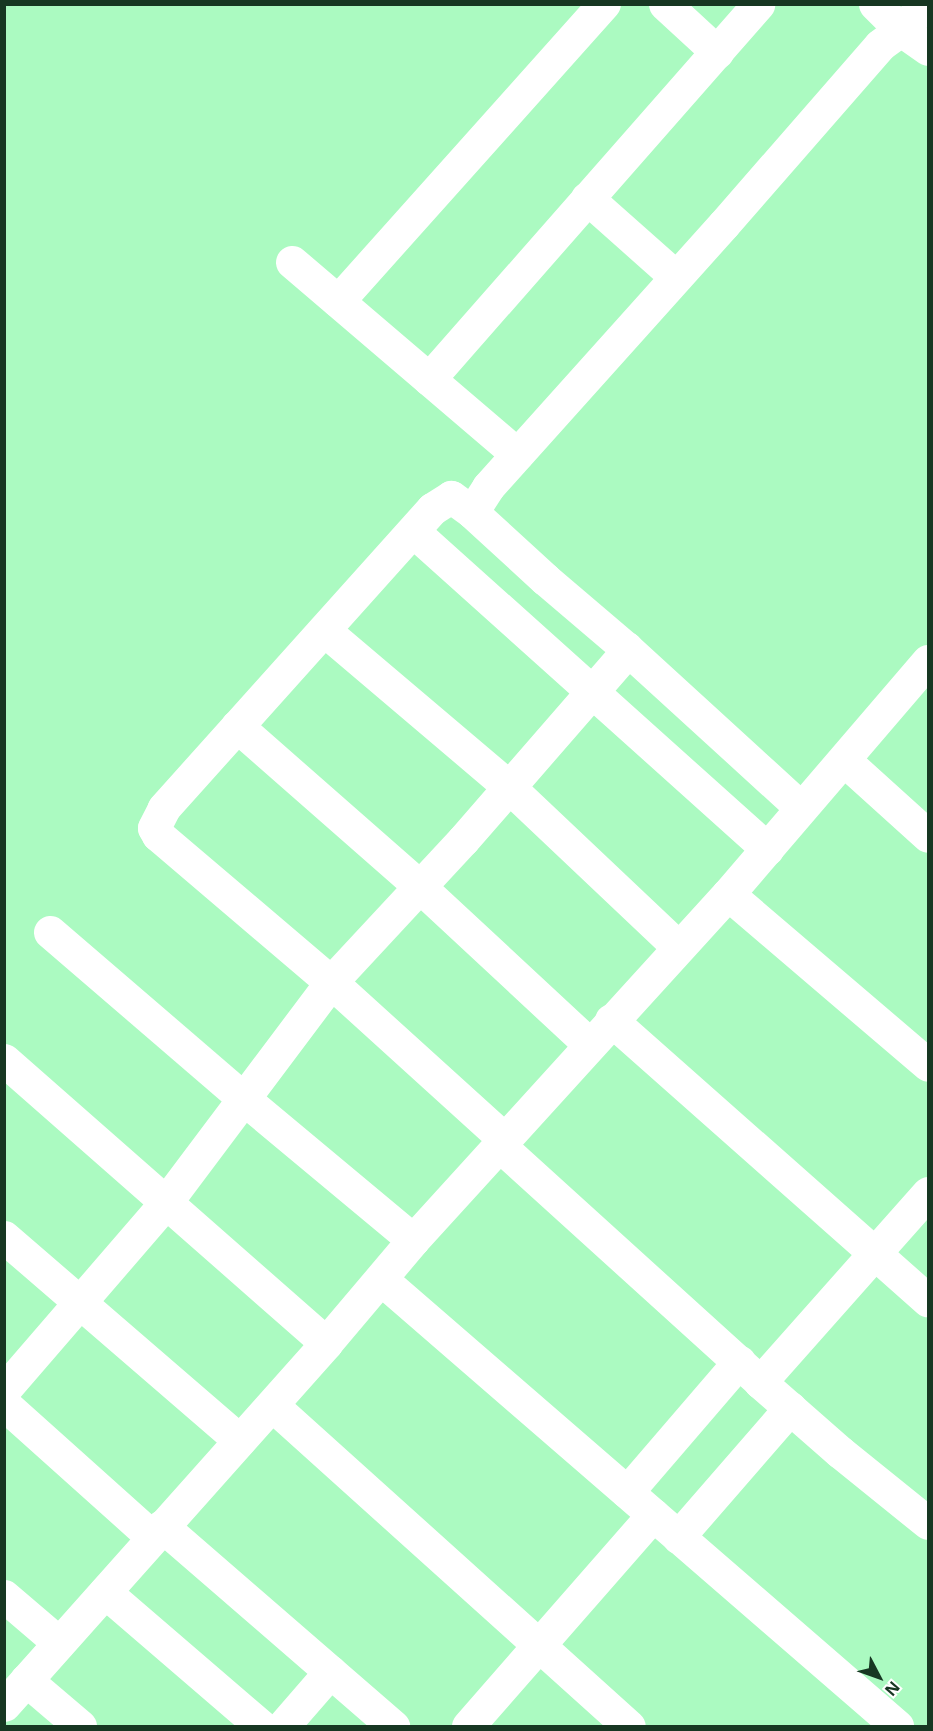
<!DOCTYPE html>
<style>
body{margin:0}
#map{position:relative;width:933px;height:1731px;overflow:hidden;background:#abfac1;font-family:"Open Sans",sans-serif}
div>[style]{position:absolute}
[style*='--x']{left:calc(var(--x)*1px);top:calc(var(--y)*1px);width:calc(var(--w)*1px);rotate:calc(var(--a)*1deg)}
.minor>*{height:33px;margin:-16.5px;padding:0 16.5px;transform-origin:16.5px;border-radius:16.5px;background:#fff}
span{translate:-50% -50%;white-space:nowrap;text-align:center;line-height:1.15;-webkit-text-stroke:4.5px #fff;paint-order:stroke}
.frame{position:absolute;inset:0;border:6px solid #173722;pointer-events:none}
.north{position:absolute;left:849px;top:1647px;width:60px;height:60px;-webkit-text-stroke:4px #fff;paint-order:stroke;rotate:131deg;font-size:16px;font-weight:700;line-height:24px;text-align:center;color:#173722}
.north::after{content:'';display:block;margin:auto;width:21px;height:27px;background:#173722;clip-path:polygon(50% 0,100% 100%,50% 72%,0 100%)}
</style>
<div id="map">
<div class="minor">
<div style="--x:665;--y:4;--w:71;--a:42.7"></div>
<div style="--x:875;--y:4;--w:37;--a:45"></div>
<div style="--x:901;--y:30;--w:35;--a:-47"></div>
<div style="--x:587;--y:198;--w:118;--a:41.6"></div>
<div style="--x:292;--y:262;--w:296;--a:40.5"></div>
<div style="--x:338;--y:301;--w:399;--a:-48.2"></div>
<div style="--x:429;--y:379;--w:499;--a:-48.7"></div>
<div style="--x:472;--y:512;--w:26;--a:-144"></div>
<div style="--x:451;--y:497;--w:22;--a:148"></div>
<div style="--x:432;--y:509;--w:402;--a:131.9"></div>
<div style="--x:164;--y:808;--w:22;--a:117"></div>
<div style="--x:154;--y:828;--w:8;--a:60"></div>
<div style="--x:158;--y:835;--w:227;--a:40.4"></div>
<div style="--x:331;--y:982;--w:234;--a:42.2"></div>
<div style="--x:413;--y:531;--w:476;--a:41.9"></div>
<div style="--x:324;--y:630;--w:244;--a:40.3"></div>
<div style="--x:510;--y:788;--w:231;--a:43.4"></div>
<div style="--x:626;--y:648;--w:237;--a:42.4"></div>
<div style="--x:237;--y:726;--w:242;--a:41.3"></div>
<div style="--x:419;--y:886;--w:232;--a:42.9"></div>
<div style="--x:844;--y:760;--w:113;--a:42.1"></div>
<div style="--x:728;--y:894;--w:307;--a:-49.4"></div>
<div style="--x:50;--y:932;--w:256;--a:40.7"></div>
<div style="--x:244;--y:1099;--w:220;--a:39.8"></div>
<div style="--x:611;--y:1020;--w:423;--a:41.5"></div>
<div style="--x:4;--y:1060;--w:429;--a:41.3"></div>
<div style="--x:499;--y:1145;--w:353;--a:42.2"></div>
<div style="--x:928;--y:1193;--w:253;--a:131.6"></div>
<div style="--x:760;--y:1382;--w:106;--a:41.2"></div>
<div style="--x:840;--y:1452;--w:113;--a:38.9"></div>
<div style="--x:4;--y:1237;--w:311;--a:40.8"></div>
<div style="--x:381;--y:1279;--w:683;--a:40.9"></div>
<div style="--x:4;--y:1390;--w:248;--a:-49.2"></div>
<div style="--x:166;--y:1202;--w:275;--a:-53.1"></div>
<div style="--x:331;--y:982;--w:194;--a:-47.1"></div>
<div style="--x:463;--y:840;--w:244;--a:-49"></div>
<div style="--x:623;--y:656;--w:9;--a:-69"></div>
<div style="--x:626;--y:648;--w:106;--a:-139.6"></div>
<div style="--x:545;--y:579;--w:99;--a:-137.5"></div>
<div style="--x:472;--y:512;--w:30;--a:-57"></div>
<div style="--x:488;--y:487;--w:353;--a:-48.1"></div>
<div style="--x:724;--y:224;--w:237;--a:-48.9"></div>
<div style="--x:880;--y:45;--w:26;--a:-36"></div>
<div style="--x:901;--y:30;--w:33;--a:35"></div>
<div style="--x:4;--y:1404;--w:199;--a:41.9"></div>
<div style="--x:272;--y:1405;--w:480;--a:42"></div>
<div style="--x:627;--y:1492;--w:172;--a:-49.3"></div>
<div style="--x:162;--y:1526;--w:306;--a:40.9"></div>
<div style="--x:678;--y:1537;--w:171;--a:-49"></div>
<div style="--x:105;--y:1592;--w:206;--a:40.7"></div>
<div style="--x:4;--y:1596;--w:72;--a:40.5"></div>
<div style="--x:26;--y:1680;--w:71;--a:40.4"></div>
<div style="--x:4;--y:1705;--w:484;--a:-48.3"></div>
<div style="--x:326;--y:1343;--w:135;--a:-49.8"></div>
<div style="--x:413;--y:1240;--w:468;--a:-47.7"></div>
<div style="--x:728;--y:894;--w:263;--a:40.5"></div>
<div style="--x:283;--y:1726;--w:72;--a:-49"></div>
<div style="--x:468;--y:1726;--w:281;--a:-48.8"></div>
</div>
<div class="frame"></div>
<div class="north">N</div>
</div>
